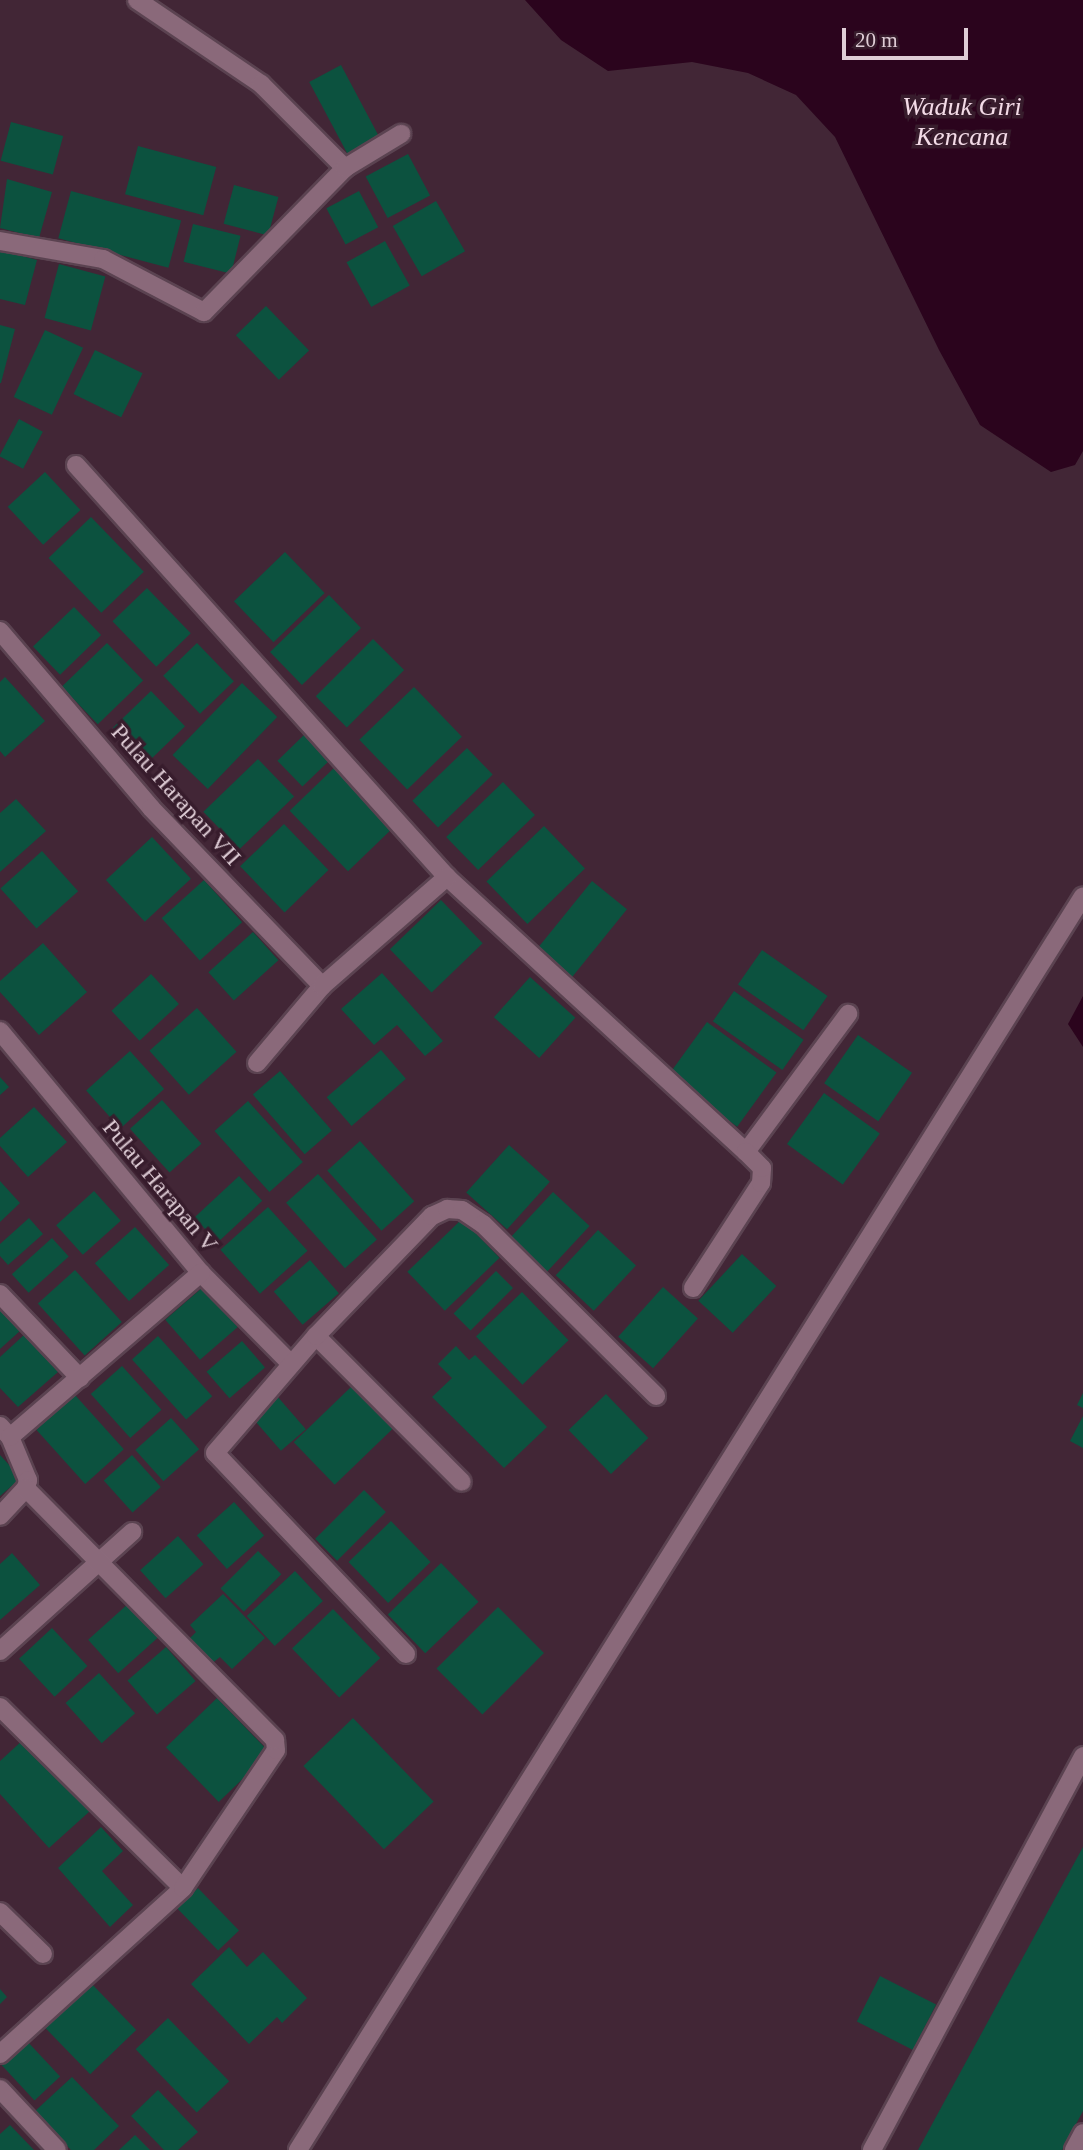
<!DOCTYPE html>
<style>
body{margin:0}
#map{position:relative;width:1083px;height:2150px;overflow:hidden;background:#422636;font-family:Georgia,serif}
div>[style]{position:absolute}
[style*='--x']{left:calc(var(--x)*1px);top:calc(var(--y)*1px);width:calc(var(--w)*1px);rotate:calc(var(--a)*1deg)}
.water>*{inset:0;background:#2b041d}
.building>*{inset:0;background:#0c523f;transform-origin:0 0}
.roads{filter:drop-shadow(2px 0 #5b4351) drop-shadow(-2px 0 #5b4351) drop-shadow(0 2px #5b4351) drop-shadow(0 -2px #5b4351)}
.minor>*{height:18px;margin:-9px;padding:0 9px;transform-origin:9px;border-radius:9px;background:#8a697a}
span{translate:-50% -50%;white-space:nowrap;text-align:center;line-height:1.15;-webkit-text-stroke:7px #371c2c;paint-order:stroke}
.street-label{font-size:24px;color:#dfcdd6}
.water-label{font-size:26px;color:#f3dbe7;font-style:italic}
.scale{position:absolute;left:842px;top:28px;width:126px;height:32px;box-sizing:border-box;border:4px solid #dfcdd6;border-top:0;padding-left:9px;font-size:21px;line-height:24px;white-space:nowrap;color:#dfcdd6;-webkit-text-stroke:5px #371c2c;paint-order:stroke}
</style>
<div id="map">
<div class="water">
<div style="clip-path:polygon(525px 0,1083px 0,1083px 451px,1075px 465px,1051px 472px,980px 425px,939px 350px,835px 137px,796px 95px,748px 73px,692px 62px,608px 71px,561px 40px)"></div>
<div style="clip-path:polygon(1083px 996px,1083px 1047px,1068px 1024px)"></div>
</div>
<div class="building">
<div style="left:341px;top:65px;width:86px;height:36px;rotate:62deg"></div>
<div style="left:11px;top:122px;width:54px;height:40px;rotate:15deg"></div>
<div style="left:138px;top:146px;width:81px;height:50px;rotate:15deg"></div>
<div style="left:408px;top:154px;width:47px;height:48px;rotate:62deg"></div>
<div style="clip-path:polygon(7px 179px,52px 192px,39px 238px,0 228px)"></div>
<div style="left:234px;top:185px;width:46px;height:40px;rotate:15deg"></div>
<div style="left:71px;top:191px;width:114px;height:49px;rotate:15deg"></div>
<div style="left:359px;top:191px;width:41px;height:37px;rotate:62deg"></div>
<div style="left:436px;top:201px;width:58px;height:50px;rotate:60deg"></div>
<div style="left:193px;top:224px;width:49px;height:39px;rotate:14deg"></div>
<div style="left:385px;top:241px;width:51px;height:44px;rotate:61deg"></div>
<div style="clip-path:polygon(0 250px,37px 260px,25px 305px,0 299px)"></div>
<div style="left:59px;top:264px;width:48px;height:56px;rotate:15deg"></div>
<div style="left:266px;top:306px;width:62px;height:42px;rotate:46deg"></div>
<div style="clip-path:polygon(0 325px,15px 329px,1px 383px,0 383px)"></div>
<div style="left:45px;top:330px;width:42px;height:74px;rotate:25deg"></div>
<div style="left:95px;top:350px;width:53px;height:49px;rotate:26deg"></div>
<div style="left:19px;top:419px;width:27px;height:42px;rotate:28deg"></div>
<div style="left:45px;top:472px;width:52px;height:51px;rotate:47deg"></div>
<div style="left:91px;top:517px;width:76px;height:59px;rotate:46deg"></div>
<div style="left:285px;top:552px;width:57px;height:71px;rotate:46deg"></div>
<div style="left:147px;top:588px;width:63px;height:48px;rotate:46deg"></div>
<div style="left:329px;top:595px;width:46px;height:82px;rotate:46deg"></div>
<div style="left:74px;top:607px;width:39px;height:57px;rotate:46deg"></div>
<div style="left:373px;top:639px;width:44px;height:81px;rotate:45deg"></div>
<div style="left:107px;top:643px;width:52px;height:63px;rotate:46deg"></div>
<div style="left:197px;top:643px;width:53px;height:47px;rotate:46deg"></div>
<div style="clip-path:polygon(5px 677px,45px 721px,5px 757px,0 751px,0 682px)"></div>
<div style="left:242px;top:683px;width:49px;height:100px;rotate:44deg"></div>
<div style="left:414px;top:687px;width:69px;height:76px;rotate:46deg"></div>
<div style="left:151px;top:691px;width:49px;height:53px;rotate:46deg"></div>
<div style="left:304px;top:735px;width:36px;height:37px;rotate:46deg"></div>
<div style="left:467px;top:748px;width:37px;height:76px;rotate:46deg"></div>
<div style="left:258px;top:759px;width:52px;height:76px;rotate:46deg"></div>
<div style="left:335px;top:767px;width:84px;height:63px;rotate:46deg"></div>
<div style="left:503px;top:782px;width:46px;height:79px;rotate:46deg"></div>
<div style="clip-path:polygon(16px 799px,46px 831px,0 872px,0 813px)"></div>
<div style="left:284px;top:824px;width:64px;height:61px;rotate:46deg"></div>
<div style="left:544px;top:826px;width:59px;height:80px;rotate:46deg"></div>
<div style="left:152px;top:837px;width:57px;height:63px;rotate:47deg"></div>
<div style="left:42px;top:851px;width:54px;height:56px;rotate:48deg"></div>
<div style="left:204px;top:880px;width:57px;height:57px;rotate:48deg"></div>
<div style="left:592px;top:881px;width:45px;height:90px;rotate:39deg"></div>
<div style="left:441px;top:900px;width:60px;height:71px;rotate:46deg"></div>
<div style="left:253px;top:932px;width:38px;height:60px;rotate:48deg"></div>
<div style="clip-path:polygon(43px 943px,87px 992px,39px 1035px,0 992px,0 981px)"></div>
<div style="left:762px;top:950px;width:80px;height:42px;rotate:35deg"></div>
<div style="clip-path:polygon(382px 973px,443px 1041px,425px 1056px,397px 1025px,374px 1045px,341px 1009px)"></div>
<div style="left:151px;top:974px;width:41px;height:54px;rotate:47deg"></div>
<div style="left:530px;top:977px;width:61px;height:54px;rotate:42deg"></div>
<div style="left:734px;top:991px;width:85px;height:37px;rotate:35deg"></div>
<div style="left:197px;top:1008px;width:59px;height:64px;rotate:48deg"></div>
<div style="left:707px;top:1022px;width:86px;height:67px;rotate:36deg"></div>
<div style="left:858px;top:1035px;width:66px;height:59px;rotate:35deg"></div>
<div style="left:381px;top:1050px;width:38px;height:72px;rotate:49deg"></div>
<div style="left:130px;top:1051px;width:51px;height:59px;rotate:48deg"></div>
<div style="left:280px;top:1071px;width:79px;height:36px;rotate:49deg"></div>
<div style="clip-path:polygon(0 1077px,9px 1087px,0 1095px)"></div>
<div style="left:824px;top:1093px;width:69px;height:63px;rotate:36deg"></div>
<div style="left:162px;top:1100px;width:59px;height:43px;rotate:48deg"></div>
<div style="left:248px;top:1101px;width:82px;height:45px;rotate:48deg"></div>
<div style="clip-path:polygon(34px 1107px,67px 1142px,28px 1177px,0 1146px,0 1138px)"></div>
<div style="left:360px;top:1141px;width:81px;height:44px;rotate:48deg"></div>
<div style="left:509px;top:1145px;width:55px;height:64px;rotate:42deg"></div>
<div style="left:318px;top:1174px;width:88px;height:43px;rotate:48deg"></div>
<div style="left:239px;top:1176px;width:34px;height:61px;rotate:47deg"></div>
<div style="clip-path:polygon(0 1181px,20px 1203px,0 1222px)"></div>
<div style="left:94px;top:1191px;width:40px;height:51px;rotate:48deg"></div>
<div style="left:553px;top:1192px;width:50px;height:63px;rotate:43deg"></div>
<div style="left:268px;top:1207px;width:59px;height:64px;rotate:48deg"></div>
<div style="clip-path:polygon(29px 1218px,43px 1234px,8px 1265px,0 1256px,0 1244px)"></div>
<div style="left:462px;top:1219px;width:54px;height:76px;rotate:46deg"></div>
<div style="left:135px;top:1227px;width:51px;height:54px;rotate:48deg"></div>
<div style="left:598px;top:1230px;width:52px;height:62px;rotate:43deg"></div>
<div style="left:52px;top:1238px;width:25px;height:54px;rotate:48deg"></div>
<div style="left:742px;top:1254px;width:47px;height:64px;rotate:43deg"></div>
<div style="left:310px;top:1260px;width:44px;height:48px;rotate:49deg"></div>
<div style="left:75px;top:1270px;width:70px;height:50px;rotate:48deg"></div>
<div style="left:496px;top:1271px;width:24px;height:60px;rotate:45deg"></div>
<div style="left:203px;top:1287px;width:53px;height:50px;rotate:49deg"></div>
<div style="left:663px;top:1287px;width:47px;height:67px;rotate:42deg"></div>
<div style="left:522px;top:1292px;width:67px;height:64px;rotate:46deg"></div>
<div style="clip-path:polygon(0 1308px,21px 1330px,0 1349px)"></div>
<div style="clip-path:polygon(25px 1334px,58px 1372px,18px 1407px,0 1388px,0 1357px)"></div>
<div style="left:158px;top:1336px;width:81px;height:35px;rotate:48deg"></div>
<div style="left:242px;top:1341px;width:35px;height:47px;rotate:49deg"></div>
<div style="clip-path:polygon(456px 1346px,469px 1360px,475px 1355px,547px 1427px,504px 1468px,432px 1397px,452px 1378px,438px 1364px)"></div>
<div style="left:122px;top:1366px;width:59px;height:42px;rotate:48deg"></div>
<div style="left:352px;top:1386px;width:59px;height:81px;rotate:46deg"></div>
<div style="clip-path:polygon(1083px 1393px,1083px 1408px,1077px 1405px)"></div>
<div style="left:606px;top:1394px;width:61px;height:52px;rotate:46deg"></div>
<div style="left:75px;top:1395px;width:73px;height:52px;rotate:48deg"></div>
<div style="left:277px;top:1396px;width:44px;height:33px;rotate:49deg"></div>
<div style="clip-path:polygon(1083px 1416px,1083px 1448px,1070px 1441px)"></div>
<div style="left:171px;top:1418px;width:42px;height:48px;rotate:48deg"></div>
<div style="clip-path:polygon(0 1455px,21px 1478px,0 1496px)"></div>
<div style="left:132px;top:1455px;width:43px;height:38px;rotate:48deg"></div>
<div style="left:364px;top:1490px;width:31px;height:69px;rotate:45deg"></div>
<div style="left:234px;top:1502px;width:45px;height:50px;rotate:48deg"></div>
<div style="left:391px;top:1521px;width:57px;height:59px;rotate:46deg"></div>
<div style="left:178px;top:1536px;width:38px;height:51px;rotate:48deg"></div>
<div style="left:258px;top:1551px;width:33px;height:53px;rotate:45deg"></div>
<div style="clip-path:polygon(12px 1553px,40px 1585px,0 1620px,0 1564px)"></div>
<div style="left:441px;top:1563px;width:54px;height:74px;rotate:46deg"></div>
<div style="left:295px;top:1571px;width:41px;height:66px;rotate:47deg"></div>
<div style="clip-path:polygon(223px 1594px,265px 1638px,232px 1669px,220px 1657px,210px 1665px,187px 1641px,196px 1632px,190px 1625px)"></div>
<div style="left:129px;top:1603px;width:45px;height:55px;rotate:48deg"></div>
<div style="left:498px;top:1607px;width:65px;height:87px;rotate:45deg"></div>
<div style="left:333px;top:1609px;width:68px;height:57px;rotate:46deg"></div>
<div style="left:52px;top:1628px;width:52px;height:45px;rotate:47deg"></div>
<div style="left:166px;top:1647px;width:45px;height:51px;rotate:49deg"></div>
<div style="left:99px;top:1673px;width:54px;height:45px;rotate:48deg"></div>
<div style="left:217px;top:1698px;width:76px;height:71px;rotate:46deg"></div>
<div style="left:353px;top:1718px;width:116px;height:69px;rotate:46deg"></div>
<div style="clip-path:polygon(24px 1739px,90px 1811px,49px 1848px,0 1794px,0 1761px)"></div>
<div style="clip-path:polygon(101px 1827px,123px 1851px,102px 1871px,133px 1905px,110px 1927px,58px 1868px)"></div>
<div style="clip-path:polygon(1083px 1847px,1083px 2111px,1062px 2150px,918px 2150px)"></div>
<div style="left:198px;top:1888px;width:59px;height:29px;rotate:46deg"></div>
<div style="clip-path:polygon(229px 1947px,247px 1967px,263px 1952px,307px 1998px,282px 2023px,277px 2017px,249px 2044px,191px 1984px)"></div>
<div style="left:880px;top:1976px;width:63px;height:51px;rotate:27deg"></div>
<div style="left:89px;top:1981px;width:68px;height:64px;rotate:46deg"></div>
<div style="clip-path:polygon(0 1989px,7px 1997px,0 2004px)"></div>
<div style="left:168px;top:2018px;width:88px;height:45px;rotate:46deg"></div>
<div style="left:26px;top:2040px;width:50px;height:35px;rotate:47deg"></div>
<div style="clip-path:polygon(72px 2077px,119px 2126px,94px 2150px,71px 2150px,34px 2112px)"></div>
<div style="clip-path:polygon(158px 2090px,198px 2132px,178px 2150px,164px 2150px,131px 2116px)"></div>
<div style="clip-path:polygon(10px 2125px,34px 2150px,0 2150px,0 2134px)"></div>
<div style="clip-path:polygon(135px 2135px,150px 2150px,119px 2150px)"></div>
</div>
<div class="roads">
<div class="minor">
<div style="--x:137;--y:0;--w:150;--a:34.1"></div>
<div style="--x:261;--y:84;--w:119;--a:45"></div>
<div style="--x:0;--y:241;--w:105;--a:9.9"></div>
<div style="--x:103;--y:259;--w:114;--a:27.7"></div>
<div style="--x:204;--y:312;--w:202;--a:-45.6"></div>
<div style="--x:345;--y:168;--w:66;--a:-31.3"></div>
<div style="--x:76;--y:465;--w:554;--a:48"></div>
<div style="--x:447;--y:877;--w:406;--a:42.6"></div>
<div style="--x:746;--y:1152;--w:172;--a:-53.5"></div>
<div style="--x:0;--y:631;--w:233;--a:49.5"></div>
<div style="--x:151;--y:808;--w:247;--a:46.1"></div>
<div style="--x:0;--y:1031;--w:315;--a:50.3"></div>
<div style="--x:201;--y:1273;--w:128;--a:45.3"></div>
<div style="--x:257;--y:1063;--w:101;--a:-49.8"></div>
<div style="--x:322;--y:986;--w:166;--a:-41.1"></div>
<div style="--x:693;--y:1288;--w:125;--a:-57.1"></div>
<div style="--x:761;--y:1183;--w:15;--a:-86"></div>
<div style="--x:762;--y:1168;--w:23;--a:-135"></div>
<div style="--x:0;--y:1294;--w:116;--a:46.4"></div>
<div style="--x:316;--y:1336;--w:206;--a:45"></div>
<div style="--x:0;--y:1426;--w:15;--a:48"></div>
<div style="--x:10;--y:1437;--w:47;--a:67.3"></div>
<div style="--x:28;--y:1480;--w:8;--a:104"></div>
<div style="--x:26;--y:1488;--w:38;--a:133"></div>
<div style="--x:10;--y:1437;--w:252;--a:-40.7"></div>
<div style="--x:0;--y:1651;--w:178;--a:-42"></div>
<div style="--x:406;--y:1654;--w:277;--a:-133.5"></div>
<div style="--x:215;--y:1453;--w:155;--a:-49.2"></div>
<div style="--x:316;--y:1336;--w:167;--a:-46"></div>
<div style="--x:432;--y:1216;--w:17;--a:-25"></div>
<div style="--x:447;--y:1209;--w:15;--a:4"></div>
<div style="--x:462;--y:1210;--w:25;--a:34"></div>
<div style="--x:483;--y:1224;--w:244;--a:44.8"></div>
<div style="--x:0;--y:1707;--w:257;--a:44.7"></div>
<div style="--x:0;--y:1912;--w:60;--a:44.3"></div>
<div style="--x:0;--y:2054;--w:247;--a:-42.2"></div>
<div style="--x:183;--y:1888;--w:166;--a:-56"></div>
<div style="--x:276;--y:1750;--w:10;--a:-96"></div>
<div style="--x:275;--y:1740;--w:354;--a:-134.7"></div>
<div style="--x:0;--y:2089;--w:83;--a:46.9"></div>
<div style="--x:298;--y:2150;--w:1479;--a:-57.95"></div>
<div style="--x:872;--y:2150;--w:447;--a:-61.8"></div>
<div style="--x:1074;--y:2150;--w:19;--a:-62"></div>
</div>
</div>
<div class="street-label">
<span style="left:176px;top:795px;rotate:48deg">Pulau Harapan VII</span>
<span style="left:160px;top:1186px;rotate:50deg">Pulau Harapan V</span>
</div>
<div class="water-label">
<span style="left:962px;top:122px">Waduk Giri<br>Kencana</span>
</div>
<div class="scale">20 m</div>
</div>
